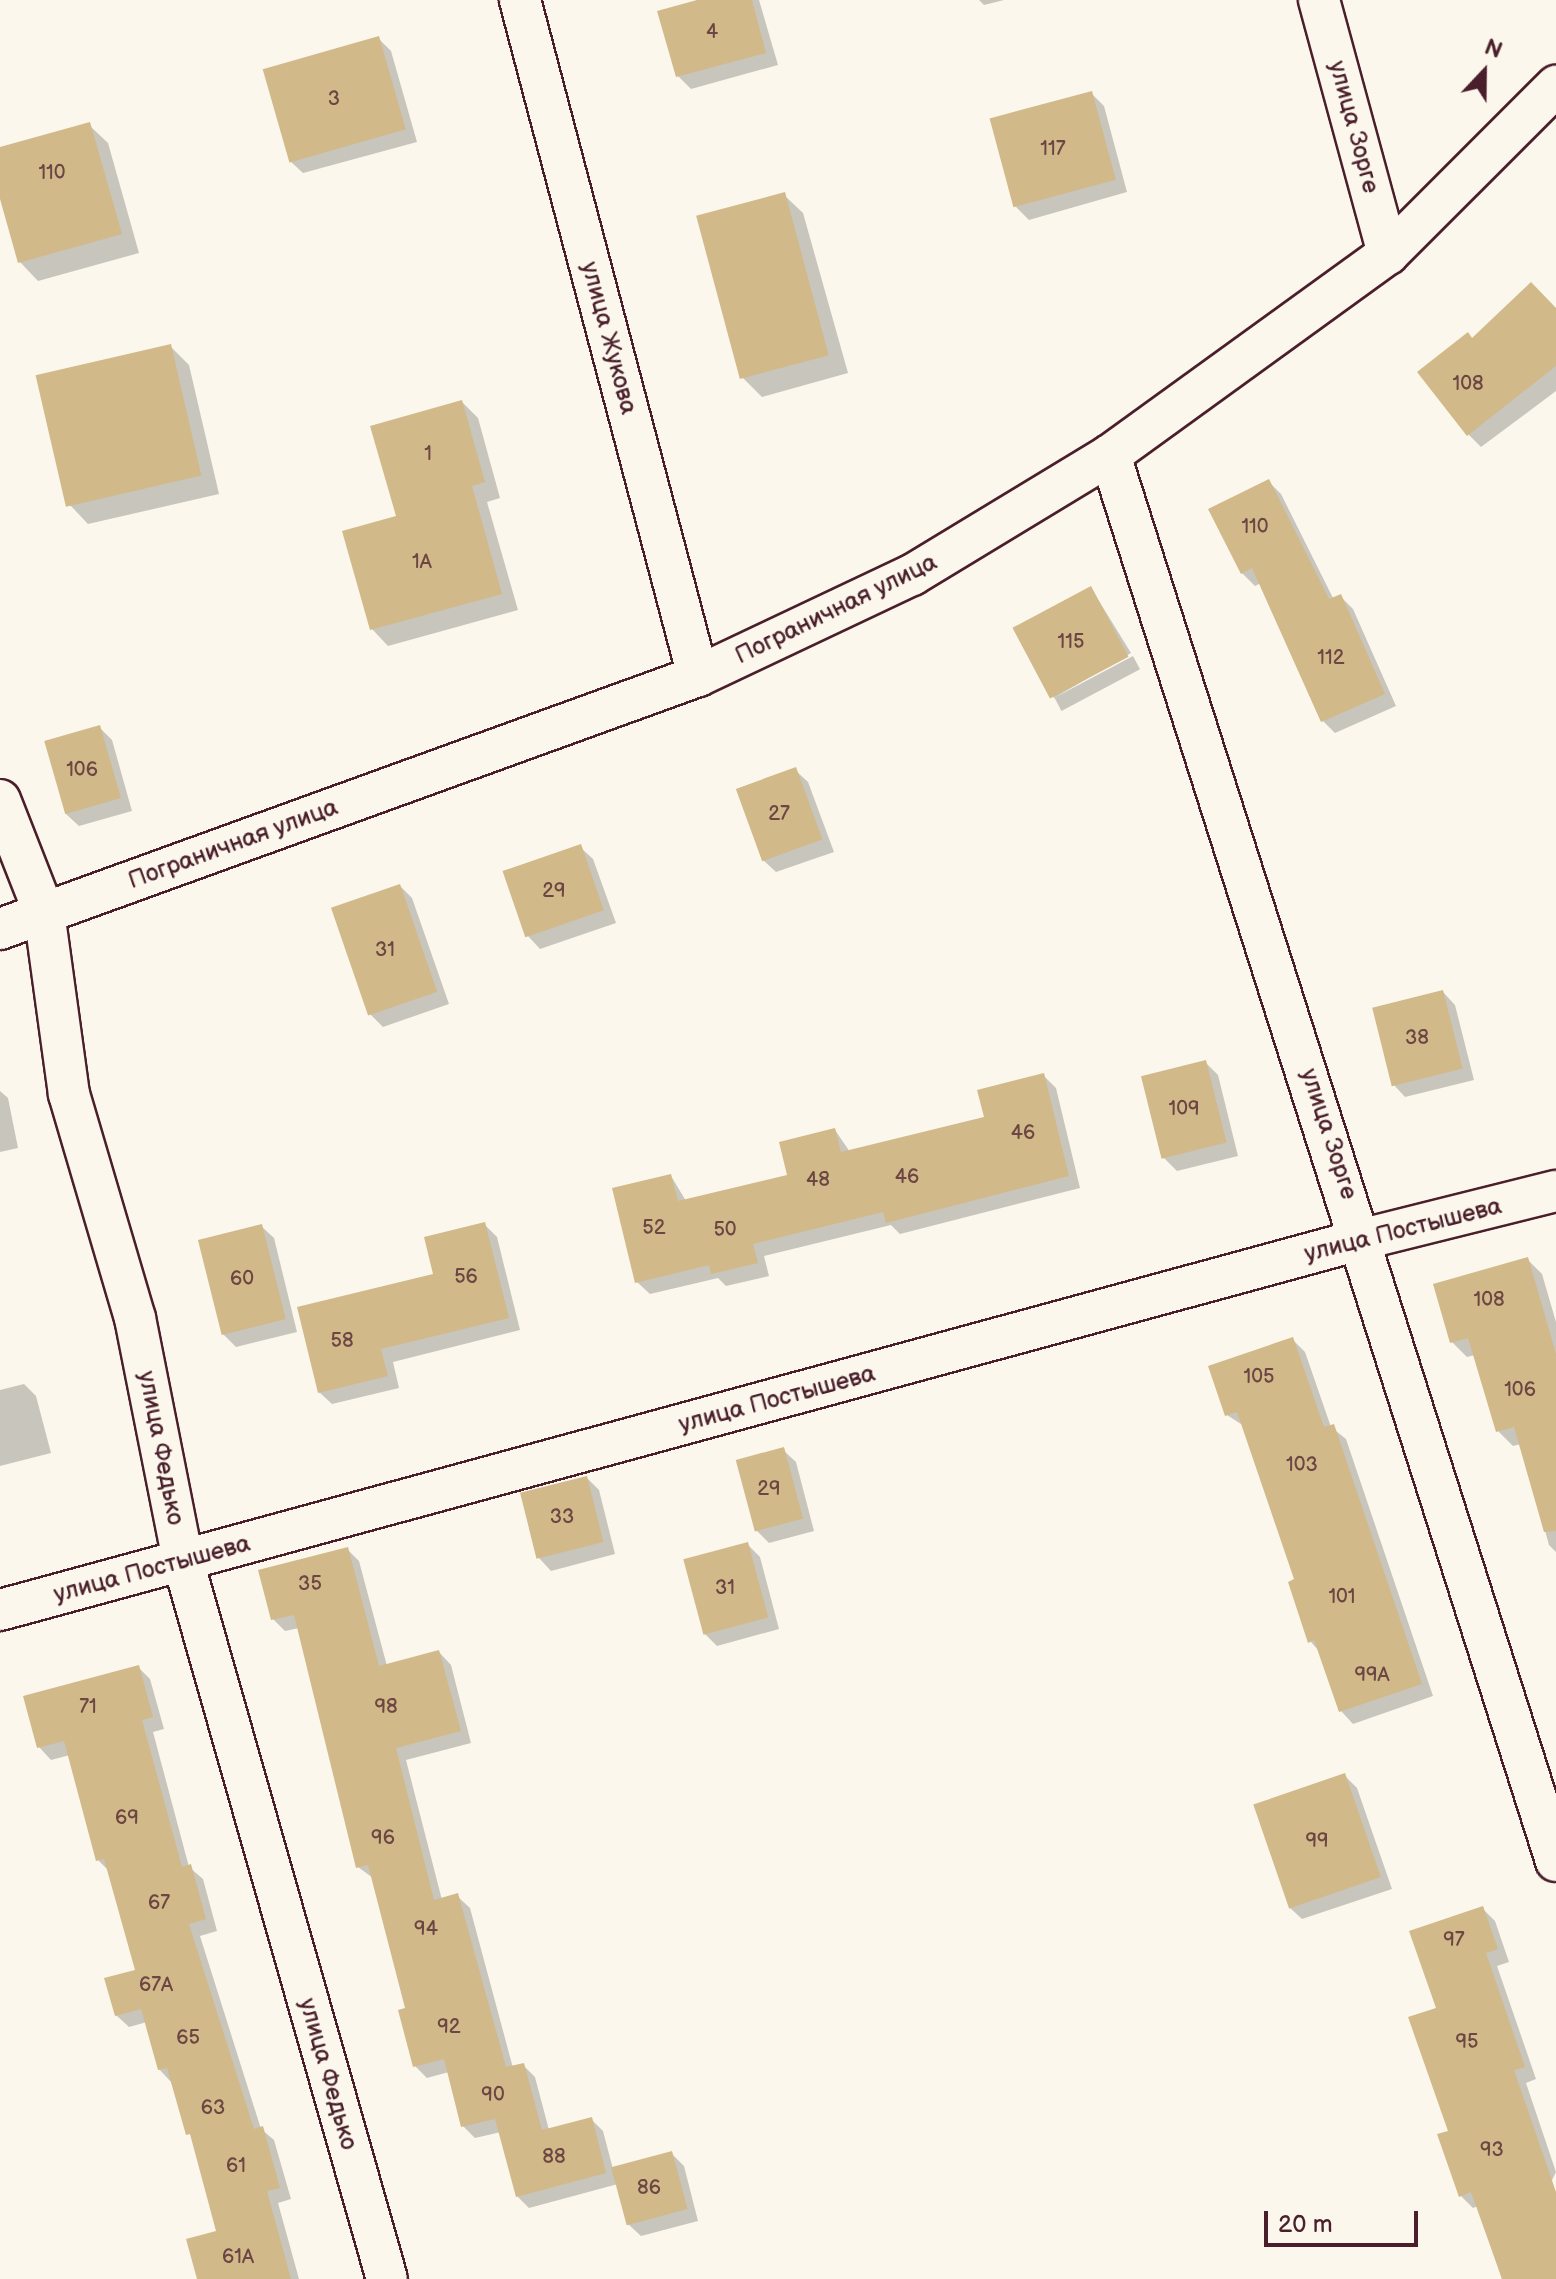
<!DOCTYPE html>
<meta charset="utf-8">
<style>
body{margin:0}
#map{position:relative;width:1556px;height:2279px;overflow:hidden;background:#fbf7ec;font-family:"Balsamiq Sans",sans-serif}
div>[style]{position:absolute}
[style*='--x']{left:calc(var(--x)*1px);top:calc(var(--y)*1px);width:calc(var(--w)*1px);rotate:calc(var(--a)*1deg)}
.shadow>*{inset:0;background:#0003;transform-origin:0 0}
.building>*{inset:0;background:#d1b989;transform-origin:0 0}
.roads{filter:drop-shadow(2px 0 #4a1f2b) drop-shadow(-2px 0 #4a1f2b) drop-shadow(0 2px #4a1f2b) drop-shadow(0 -2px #4a1f2b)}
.minor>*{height:40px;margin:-20px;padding:0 20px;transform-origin:20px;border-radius:20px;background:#fbf7ec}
span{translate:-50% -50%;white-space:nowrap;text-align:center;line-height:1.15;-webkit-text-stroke:8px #fbf7ec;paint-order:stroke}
.number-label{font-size:20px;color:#6c4642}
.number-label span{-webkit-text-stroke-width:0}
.street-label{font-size:24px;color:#4a1f2b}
.north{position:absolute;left:1444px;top:32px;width:80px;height:80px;-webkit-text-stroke:6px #fbf7ec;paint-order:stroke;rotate:22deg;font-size:22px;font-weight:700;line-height:32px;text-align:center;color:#4a1f2b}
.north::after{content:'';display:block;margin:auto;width:28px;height:36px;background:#4a1f2b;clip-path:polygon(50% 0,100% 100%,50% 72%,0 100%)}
.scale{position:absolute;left:1264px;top:2211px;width:154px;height:36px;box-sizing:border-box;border:4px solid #4a1f2b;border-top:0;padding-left:10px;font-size:24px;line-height:28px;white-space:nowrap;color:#4a1f2b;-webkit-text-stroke:6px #fbf7ec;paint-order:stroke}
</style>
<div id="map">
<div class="shadow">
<div style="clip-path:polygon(704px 0,759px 0,778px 65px,691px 89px,678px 76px)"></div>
<div style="clip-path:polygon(979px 0,1004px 0,984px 5px)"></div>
<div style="clip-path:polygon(378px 38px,391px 51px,417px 142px,303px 173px,290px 161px)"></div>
<div style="clip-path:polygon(1091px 93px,1104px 106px,1127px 192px,1029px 220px,1016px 207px)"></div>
<div style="clip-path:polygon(89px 125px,108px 143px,139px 253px,38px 281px,20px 262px,0 192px,0 149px)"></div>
<div style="clip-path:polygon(784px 195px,803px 213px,848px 373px,762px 397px,743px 378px)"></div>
<div style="clip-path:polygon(1556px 310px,1556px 391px,1481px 447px,1469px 435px,1473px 340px)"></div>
<div style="clip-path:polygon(170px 346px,189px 365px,219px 494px,88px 524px,70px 505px)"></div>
<div style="clip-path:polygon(462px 402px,478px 418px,500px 498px,487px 502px,518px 610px,388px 646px,372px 629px,398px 518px)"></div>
<div style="clip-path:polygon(1269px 482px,1281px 494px,1334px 600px,1341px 597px,1353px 609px,1396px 706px,1335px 733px,1322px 720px,1261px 583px,1255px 586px,1242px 573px)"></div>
<div style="clip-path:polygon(1091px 588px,1131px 653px,1054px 698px,1053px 697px)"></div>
<div style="left:1133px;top:656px;width:15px;height:89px;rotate:62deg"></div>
<div style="clip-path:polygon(99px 727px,112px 740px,132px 811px,79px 826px,66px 814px)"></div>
<div style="clip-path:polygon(795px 770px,808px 782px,834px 852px,776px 872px,763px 860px)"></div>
<div style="clip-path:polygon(580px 847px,593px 859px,616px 923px,540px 949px,528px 936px)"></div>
<div style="clip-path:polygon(400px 886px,412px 898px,449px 1004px,383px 1027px,370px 1014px)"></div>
<div style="clip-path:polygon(1443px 992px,1455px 1005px,1474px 1080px,1405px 1097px,1393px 1084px)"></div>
<div style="clip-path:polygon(1205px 1062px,1218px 1075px,1238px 1156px,1177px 1171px,1164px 1158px)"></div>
<div style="clip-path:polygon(1043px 1075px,1056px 1088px,1080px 1188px,900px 1234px,891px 1225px,764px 1256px,769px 1276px,726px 1286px,718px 1278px,650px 1294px,637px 1282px,671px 1176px,686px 1201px,789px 1176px,835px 1130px,850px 1152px,986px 1119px)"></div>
<div style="clip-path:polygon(0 1091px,8px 1098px,18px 1148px,0 1152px)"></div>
<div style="clip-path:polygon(484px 1224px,497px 1237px,520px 1330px,393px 1362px,399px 1388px,332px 1404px,319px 1392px)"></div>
<div style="clip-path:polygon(261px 1226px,274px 1238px,297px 1332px,236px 1347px,223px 1334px)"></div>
<div style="clip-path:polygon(1527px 1259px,1542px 1274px,1556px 1322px,1556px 1552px,1549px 1545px,1521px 1444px,1513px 1446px,1498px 1431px,1475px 1355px,1467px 1357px,1452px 1342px)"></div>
<div style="clip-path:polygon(1292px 1339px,1305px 1352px,1331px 1427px,1346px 1439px,1433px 1696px,1353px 1724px,1341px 1711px,1320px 1652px,1310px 1641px,1297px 1581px,1244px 1426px,1227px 1415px)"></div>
<div style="clip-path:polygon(24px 1384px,36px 1396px,51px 1453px,0 1466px,0 1390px)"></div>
<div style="clip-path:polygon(783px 1450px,796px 1462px,814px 1531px,769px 1543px,756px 1530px)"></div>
<div style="clip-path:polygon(587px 1478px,599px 1490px,615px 1554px,551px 1571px,539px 1558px)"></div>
<div style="clip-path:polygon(748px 1545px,760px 1557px,779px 1629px,717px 1646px,704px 1633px)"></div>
<div style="clip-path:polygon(347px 1549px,359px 1561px,387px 1666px,439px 1652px,451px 1665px,471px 1743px,406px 1760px,442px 1900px,457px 1896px,470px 1908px,513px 2068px,523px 2065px,535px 2077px,549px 2130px,591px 2119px,603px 2131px,613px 2169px,671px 2153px,684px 2166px,698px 2221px,641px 2236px,628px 2224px,618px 2184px,529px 2208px,517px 2196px,501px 2132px,475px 2138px,463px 2126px,449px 2072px,427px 2078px,415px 2066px,407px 2010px,373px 1878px,358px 1867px,299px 1628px,285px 1631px,273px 1619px)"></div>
<div style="clip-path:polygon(138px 1667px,150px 1679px,164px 1729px,153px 1732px,189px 1867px,203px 1879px,217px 1931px,200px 1936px,261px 2129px,274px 2140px,291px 2199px,278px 2203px,299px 2279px,199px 2279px,218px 2232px,194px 2140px,171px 2082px,159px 2069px,147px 2022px,129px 2027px,116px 2015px,137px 1971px,110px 1872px,98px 1860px,70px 1755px,51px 1760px,39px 1747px)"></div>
<div style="clip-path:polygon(1345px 1776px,1357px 1788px,1392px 1889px,1302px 1919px,1289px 1907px)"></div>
<div style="clip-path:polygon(1482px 1908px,1495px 1921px,1509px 1962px,1497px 1966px,1536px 2079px,1526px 2083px,1556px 2172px,1551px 2182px,1556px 2196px,1556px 2279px,1502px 2279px,1478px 2206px,1473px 2208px,1461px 2196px,1439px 2009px)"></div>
</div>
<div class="building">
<div style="clip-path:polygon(697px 0,752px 0,766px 53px,676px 77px,657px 11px)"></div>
<div style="left:379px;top:36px;width:97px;height:121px;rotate:74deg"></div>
<div style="left:1092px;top:91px;width:92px;height:106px;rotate:75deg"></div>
<div style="clip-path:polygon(90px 122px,122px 234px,18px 263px,0 199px,0 147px)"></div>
<div style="left:785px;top:192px;width:169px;height:92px;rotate:75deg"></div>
<div style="clip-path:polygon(1531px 282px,1556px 308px,1556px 366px,1467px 436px,1417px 372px,1468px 332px,1472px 338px)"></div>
<div style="left:171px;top:344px;width:135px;height:139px;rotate:77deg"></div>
<div style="clip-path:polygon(462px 400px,485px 482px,472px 486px,502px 594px,370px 630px,342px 531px,396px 516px,370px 426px)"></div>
<div style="clip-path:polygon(1269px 479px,1329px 599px,1341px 594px,1385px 694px,1321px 722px,1252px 568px,1241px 574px,1208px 509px)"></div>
<div style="left:1091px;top:586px;width:80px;height:89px;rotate:62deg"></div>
<div style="left:100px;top:725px;width:76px;height:58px;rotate:74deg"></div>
<div style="left:796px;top:767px;width:77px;height:64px;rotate:70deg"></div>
<div style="left:581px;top:844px;width:70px;height:83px;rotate:71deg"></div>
<div style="left:400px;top:884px;width:114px;height:73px;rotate:71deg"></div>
<div style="left:1443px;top:990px;width:81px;height:73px;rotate:76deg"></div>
<div style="left:1206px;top:1060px;width:85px;height:67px;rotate:76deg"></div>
<div style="clip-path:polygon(1044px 1073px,1069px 1176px,886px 1223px,883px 1212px,753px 1244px,758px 1263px,711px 1274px,709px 1265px,635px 1283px,612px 1188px,671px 1174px,678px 1201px,787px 1175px,779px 1142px,835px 1128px,841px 1152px,984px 1117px,977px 1090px)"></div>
<div style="clip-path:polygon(485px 1222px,509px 1318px,381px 1349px,388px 1376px,318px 1393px,297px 1307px,433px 1274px,424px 1237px)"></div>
<div style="left:262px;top:1224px;width:98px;height:66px;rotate:76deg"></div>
<div style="clip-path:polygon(1528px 1257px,1556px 1354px,1556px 1531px,1544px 1532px,1514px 1427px,1496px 1432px,1468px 1338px,1450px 1343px,1433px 1284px)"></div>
<div style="clip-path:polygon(1293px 1337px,1324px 1427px,1334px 1424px,1422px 1684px,1339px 1712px,1314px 1640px,1308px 1643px,1288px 1582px,1294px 1579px,1237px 1412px,1225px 1416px,1208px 1366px)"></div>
<div style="left:784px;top:1447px;width:74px;height:50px;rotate:75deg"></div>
<div style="left:587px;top:1476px;width:68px;height:69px;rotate:76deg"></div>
<div style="left:748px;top:1542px;width:78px;height:67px;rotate:75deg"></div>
<div style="clip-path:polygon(348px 1547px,379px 1666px,439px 1650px,461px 1731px,396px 1748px,434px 1900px,458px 1893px,506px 2067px,524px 2063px,542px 2130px,592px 2117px,606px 2173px,516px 2197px,495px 2119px,461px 2127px,444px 2059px,413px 2067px,398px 2010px,405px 2008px,368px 1865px,356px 1868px,294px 1615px,271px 1620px,258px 1570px)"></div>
<div style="clip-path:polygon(139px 1665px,153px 1717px,142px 1720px,182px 1867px,191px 1864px,206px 1919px,189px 1924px,254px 2129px,263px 2126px,280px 2188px,267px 2191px,291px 2279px,197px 2279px,186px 2239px,216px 2231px,190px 2134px,186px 2135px,167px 2068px,158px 2070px,141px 2009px,115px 2016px,104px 1978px,135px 1970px,104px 1859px,96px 1861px,64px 1741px,37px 1748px,23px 1696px)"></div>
<div style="left:1345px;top:1773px;width:110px;height:97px;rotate:71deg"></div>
<div style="clip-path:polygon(1483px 1906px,1498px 1949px,1486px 1953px,1525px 2067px,1514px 2070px,1556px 2192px,1556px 2279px,1502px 2279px,1471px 2192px,1459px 2197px,1437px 2134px,1448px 2131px,1408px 2017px,1436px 2008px,1409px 1931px)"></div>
<div style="left:672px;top:2151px;width:60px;height:63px;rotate:75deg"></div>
</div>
<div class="roads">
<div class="minor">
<div style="--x:520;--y:0;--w:699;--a:75.25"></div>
<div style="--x:1319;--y:0;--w:263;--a:74.8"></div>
<div style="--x:1110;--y:455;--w:1475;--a:72.4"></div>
<div style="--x:0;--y:800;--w:120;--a:68.6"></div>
<div style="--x:44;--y:912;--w:184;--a:82.2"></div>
<div style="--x:69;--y:1094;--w:234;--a:73.6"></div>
<div style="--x:135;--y:1318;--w:248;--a:78.8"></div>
<div style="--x:183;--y:1561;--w:746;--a:74.14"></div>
<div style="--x:0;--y:929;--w:742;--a:-19.92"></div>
<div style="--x:698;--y:676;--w:237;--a:-25.3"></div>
<div style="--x:912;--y:575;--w:232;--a:-31.2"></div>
<div style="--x:1110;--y:455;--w:343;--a:-35.9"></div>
<div style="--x:1388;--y:254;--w:238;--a:-45"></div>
<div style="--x:0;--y:1610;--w:1413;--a:-15.23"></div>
<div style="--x:1363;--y:1239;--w:199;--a:-14"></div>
</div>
</div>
<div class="number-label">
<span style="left:712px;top:32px">4</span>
<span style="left:334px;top:99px">3</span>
<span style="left:1053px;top:149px">117</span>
<span style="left:52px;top:173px">110</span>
<span style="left:1468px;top:384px">108</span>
<span style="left:428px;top:454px">1</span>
<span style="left:1255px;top:527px">110</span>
<span style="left:422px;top:562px">1А</span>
<span style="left:1071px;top:642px">115</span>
<span style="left:1331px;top:658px">112</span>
<span style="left:82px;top:770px">106</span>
<span style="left:779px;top:814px">27</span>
<span style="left:554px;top:891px">29</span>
<span style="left:385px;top:950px">31</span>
<span style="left:1417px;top:1038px">38</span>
<span style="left:1184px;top:1109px">109</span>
<span style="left:1023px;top:1133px">46</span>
<span style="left:907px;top:1177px">46</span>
<span style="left:818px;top:1180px">48</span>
<span style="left:654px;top:1228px">52</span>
<span style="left:725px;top:1230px">50</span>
<span style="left:466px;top:1277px">56</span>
<span style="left:242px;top:1279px">60</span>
<span style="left:1489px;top:1300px">108</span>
<span style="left:342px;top:1341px">58</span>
<span style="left:1259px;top:1377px">105</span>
<span style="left:1520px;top:1390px">106</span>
<span style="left:1302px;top:1465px">103</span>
<span style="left:769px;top:1489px">29</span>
<span style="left:562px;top:1517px">33</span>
<span style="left:310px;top:1584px">35</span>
<span style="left:725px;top:1588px">31</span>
<span style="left:1342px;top:1597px">101</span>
<span style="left:1372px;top:1675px">99А</span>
<span style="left:88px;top:1707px">71</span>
<span style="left:386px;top:1707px">98</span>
<span style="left:127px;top:1818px">69</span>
<span style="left:383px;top:1838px">96</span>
<span style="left:1317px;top:1841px">99</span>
<span style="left:159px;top:1903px">67</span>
<span style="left:426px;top:1929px">94</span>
<span style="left:1454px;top:1940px">97</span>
<span style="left:156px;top:1985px">67А</span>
<span style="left:449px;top:2027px">92</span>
<span style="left:188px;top:2038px">65</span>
<span style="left:1467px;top:2042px">95</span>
<span style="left:493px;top:2095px">90</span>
<span style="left:213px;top:2108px">63</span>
<span style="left:1492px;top:2150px">93</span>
<span style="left:554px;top:2157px">88</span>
<span style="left:236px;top:2166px">61</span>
<span style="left:649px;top:2188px">86</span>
<span style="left:238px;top:2257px">61А</span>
</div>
<div class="street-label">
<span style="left:1354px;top:127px;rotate:75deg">улица Зорге</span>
<span style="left:609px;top:338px;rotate:75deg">улица Жукова</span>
<span style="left:836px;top:609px;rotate:-26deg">Пограничная улица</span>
<span style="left:233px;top:844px;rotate:-20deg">Пограничная улица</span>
<span style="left:1329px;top:1134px;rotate:72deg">улица Зорге</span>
<span style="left:1403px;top:1230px;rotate:-14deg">улица Постышева</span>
<span style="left:777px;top:1399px;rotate:-15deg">улица Постышева</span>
<span style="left:161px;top:1448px;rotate:79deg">улица Федько</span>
<span style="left:152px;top:1569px;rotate:-15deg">улица Постышева</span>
<span style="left:328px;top:2074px;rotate:74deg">улица Федько</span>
</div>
<div class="north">N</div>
<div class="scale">20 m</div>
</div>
